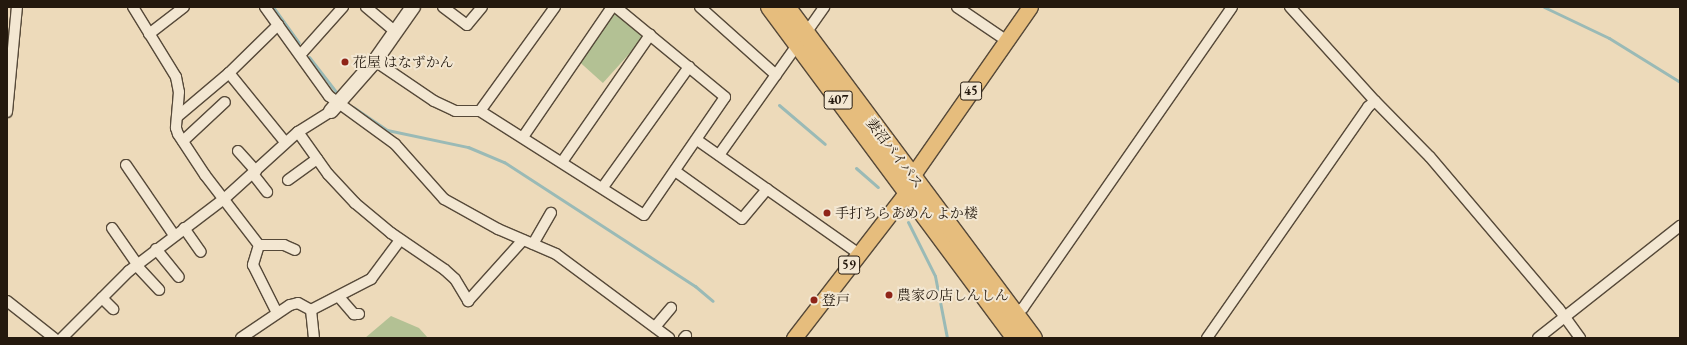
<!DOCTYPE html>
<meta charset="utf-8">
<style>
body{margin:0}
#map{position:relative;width:1687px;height:345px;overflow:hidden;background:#eddaba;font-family:"EB Garamond","Noto Serif JP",serif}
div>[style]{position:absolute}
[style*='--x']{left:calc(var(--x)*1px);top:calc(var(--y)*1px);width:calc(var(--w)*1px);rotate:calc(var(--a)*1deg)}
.green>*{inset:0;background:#b3c194;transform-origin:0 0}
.stream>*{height:3px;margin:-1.5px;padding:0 1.5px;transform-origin:1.5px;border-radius:1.5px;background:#9abab6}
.roads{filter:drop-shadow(1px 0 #564939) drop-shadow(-1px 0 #564939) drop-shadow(0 1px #564939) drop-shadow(0 -1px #564939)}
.street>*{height:10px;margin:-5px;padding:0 5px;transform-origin:5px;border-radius:5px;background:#f3e7d2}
.secondary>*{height:14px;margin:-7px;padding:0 7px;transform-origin:7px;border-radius:7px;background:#f3e7d2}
.primary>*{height:15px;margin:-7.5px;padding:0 7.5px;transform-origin:7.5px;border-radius:7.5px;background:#e6bd7d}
.highway>*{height:18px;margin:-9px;padding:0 9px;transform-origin:9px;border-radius:9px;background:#e6bd7d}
.dots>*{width:11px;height:11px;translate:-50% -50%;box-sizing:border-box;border:2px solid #f3e7d2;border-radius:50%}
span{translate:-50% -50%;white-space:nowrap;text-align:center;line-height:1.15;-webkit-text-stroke:4px #f3e7d2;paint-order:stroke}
.shield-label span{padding:1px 3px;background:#f3e7d2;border:1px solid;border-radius:3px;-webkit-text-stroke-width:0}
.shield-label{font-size:13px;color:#24190e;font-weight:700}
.poi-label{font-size:14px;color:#24190e}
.left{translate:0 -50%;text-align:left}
.street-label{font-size:14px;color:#24190e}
.frame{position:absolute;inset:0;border:8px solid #24190e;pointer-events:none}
</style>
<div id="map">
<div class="green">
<div style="left:614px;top:11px;width:40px;height:61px;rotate:42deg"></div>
<div style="clip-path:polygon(391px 316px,419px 328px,428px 338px,365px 338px)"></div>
</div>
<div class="stream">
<div style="--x:273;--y:7;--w:44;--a:54.2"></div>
<div style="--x:1544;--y:7;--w:72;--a:25.5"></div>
<div style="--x:1609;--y:38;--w:84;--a:31.8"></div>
<div style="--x:309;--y:57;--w:46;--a:52.1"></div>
<div style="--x:779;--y:105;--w:60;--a:40.3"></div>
<div style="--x:353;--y:107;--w:41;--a:34.1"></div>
<div style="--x:387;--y:130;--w:83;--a:11.9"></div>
<div style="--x:468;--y:147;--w:39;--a:23"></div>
<div style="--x:504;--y:162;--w:228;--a:33"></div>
<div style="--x:695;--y:286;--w:23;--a:40"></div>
<div style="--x:856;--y:168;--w:29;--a:41"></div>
<div style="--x:908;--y:222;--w:60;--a:63.4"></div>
<div style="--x:935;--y:276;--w:63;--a:79"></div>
</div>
<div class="roads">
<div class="street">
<div style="--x:133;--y:7;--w:82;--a:58.4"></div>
<div style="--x:176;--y:77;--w:15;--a:79"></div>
<div style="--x:179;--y:92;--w:36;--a:95"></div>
<div style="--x:176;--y:128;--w:6;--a:72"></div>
<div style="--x:178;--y:134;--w:49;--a:56.6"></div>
<div style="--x:205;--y:175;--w:88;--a:52.4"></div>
<div style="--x:259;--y:245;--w:21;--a:107"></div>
<div style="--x:253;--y:265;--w:54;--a:63.4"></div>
<div style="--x:265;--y:7;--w:110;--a:54.3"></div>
<div style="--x:329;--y:96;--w:82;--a:36"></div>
<div style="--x:395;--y:144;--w:74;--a:48.3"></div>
<div style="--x:444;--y:199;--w:62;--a:29.1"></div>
<div style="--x:498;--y:229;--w:63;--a:23.3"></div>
<div style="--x:556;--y:254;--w:141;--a:36.6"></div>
<div style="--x:366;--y:7;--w:39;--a:40"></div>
<div style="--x:443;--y:7;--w:30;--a:37"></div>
<div style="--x:467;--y:25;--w:23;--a:-50"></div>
<div style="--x:700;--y:7;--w:102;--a:41.8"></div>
<div style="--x:957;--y:7;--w:60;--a:34.2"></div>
<div style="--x:1290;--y:7;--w:127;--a:47.9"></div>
<div style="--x:1375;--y:101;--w:78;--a:45.5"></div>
<div style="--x:1430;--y:157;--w:199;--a:49.7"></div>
<div style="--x:1559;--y:309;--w:36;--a:54"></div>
<div style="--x:806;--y:33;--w:32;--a:-55"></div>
<div style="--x:149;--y:34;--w:44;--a:-37.6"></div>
<div style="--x:301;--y:54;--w:63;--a:-48.2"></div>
<div style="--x:375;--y:61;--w:71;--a:34.1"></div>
<div style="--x:434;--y:101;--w:23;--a:25"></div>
<div style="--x:455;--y:111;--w:25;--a:0"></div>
<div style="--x:480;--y:111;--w:194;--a:32.4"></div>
<div style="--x:644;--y:215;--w:143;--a:-55.5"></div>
<div style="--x:725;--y:97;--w:141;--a:-140.5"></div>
<div style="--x:229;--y:73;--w:89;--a:50.9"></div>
<div style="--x:480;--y:111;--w:128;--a:-54.2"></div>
<div style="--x:7;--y:112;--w:105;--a:-84.6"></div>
<div style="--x:177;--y:117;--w:68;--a:-40.2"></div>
<div style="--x:229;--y:73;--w:69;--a:-44.4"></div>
<div style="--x:298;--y:132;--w:52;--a:54.5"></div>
<div style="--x:328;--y:174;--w:40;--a:47"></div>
<div style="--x:355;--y:203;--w:47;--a:39.8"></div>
<div style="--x:391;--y:233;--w:65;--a:34.4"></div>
<div style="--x:445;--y:270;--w:13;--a:42"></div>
<div style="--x:455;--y:279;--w:26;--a:59"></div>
<div style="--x:468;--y:301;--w:82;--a:-48"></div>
<div style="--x:523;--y:137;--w:158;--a:-55.6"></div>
<div style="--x:697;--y:140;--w:197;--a:35.1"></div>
<div style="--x:183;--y:141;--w:57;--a:-42.9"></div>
<div style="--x:238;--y:151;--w:27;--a:48"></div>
<div style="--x:719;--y:155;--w:136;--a:-54.6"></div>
<div style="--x:562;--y:162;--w:155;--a:-55.3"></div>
<div style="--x:126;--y:165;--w:85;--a:55.6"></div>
<div style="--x:675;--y:171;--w:82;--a:35.6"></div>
<div style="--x:742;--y:219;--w:39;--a:-50"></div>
<div style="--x:253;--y:174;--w:23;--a:52"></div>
<div style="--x:288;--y:180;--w:36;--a:-36"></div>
<div style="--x:603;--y:187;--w:148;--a:-54.4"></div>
<div style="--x:112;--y:228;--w:44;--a:55.2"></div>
<div style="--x:184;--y:228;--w:29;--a:55"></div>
<div style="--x:533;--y:244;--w:36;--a:-60"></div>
<div style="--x:259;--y:245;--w:25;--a:0"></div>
<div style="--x:284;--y:245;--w:12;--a:24"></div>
<div style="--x:156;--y:249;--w:36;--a:51"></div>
<div style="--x:136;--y:265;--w:34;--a:47"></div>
<div style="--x:339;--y:297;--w:23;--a:49"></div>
<div style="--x:354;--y:314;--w:5;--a:0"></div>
<div style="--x:102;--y:298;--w:16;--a:45"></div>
<div style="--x:7;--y:301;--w:60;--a:38.2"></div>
<div style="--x:311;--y:310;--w:28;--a:84"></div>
<div style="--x:1015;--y:314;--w:10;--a:-37"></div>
<div style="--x:1023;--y:308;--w:366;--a:-55.2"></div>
<div style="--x:655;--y:327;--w:25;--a:-50"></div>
<div style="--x:62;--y:338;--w:95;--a:-45"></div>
<div style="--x:129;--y:271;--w:119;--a:-37.2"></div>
<div style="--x:224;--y:199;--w:100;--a:-42.2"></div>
<div style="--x:298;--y:132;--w:39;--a:-32"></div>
<div style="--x:241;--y:338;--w:59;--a:-34"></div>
<div style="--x:290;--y:305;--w:8;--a:-14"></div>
<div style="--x:298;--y:303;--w:15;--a:28"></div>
<div style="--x:311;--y:310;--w:68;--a:-27.3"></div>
<div style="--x:371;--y:279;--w:49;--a:-53.4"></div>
<div style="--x:684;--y:338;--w:3;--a:-45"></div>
<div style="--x:1207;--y:338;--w:282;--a:-55.1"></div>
<div style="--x:1368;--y:107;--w:9;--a:-41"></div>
<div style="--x:1538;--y:338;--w:181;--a:-38.3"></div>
</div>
<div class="secondary">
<div style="--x:331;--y:111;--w:67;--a:-48.7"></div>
<div style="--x:375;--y:61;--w:66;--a:-54.9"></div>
</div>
<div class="primary">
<div style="--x:794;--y:338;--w:183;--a:-52.3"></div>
<div style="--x:906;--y:193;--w:18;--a:-71"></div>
<div style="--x:912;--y:176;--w:206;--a:-55.1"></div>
</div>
<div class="highway">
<div style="--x:770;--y:7;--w:412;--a:53.4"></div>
<div style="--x:786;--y:7;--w:413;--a:53.3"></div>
</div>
</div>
<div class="dots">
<div style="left:345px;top:62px;background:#8f2418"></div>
<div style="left:827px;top:213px;background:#8f2418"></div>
<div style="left:889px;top:295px;background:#8f2418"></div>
<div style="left:814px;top:300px;background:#8f2418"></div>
</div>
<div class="shield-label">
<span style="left:971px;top:91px">45</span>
<span style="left:838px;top:100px">407</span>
<span style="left:849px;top:265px">59</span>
</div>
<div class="poi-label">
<span class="left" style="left:353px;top:62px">花屋 はなずかん</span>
<span class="left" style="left:835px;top:213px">手打ちらあめん よか楼</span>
<span class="left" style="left:897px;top:295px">農家の店しんしん</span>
<span class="left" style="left:822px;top:300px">登戸</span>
</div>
<div class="street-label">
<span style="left:895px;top:153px;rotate:53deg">妻沼バイパス</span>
</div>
<div class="frame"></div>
</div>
